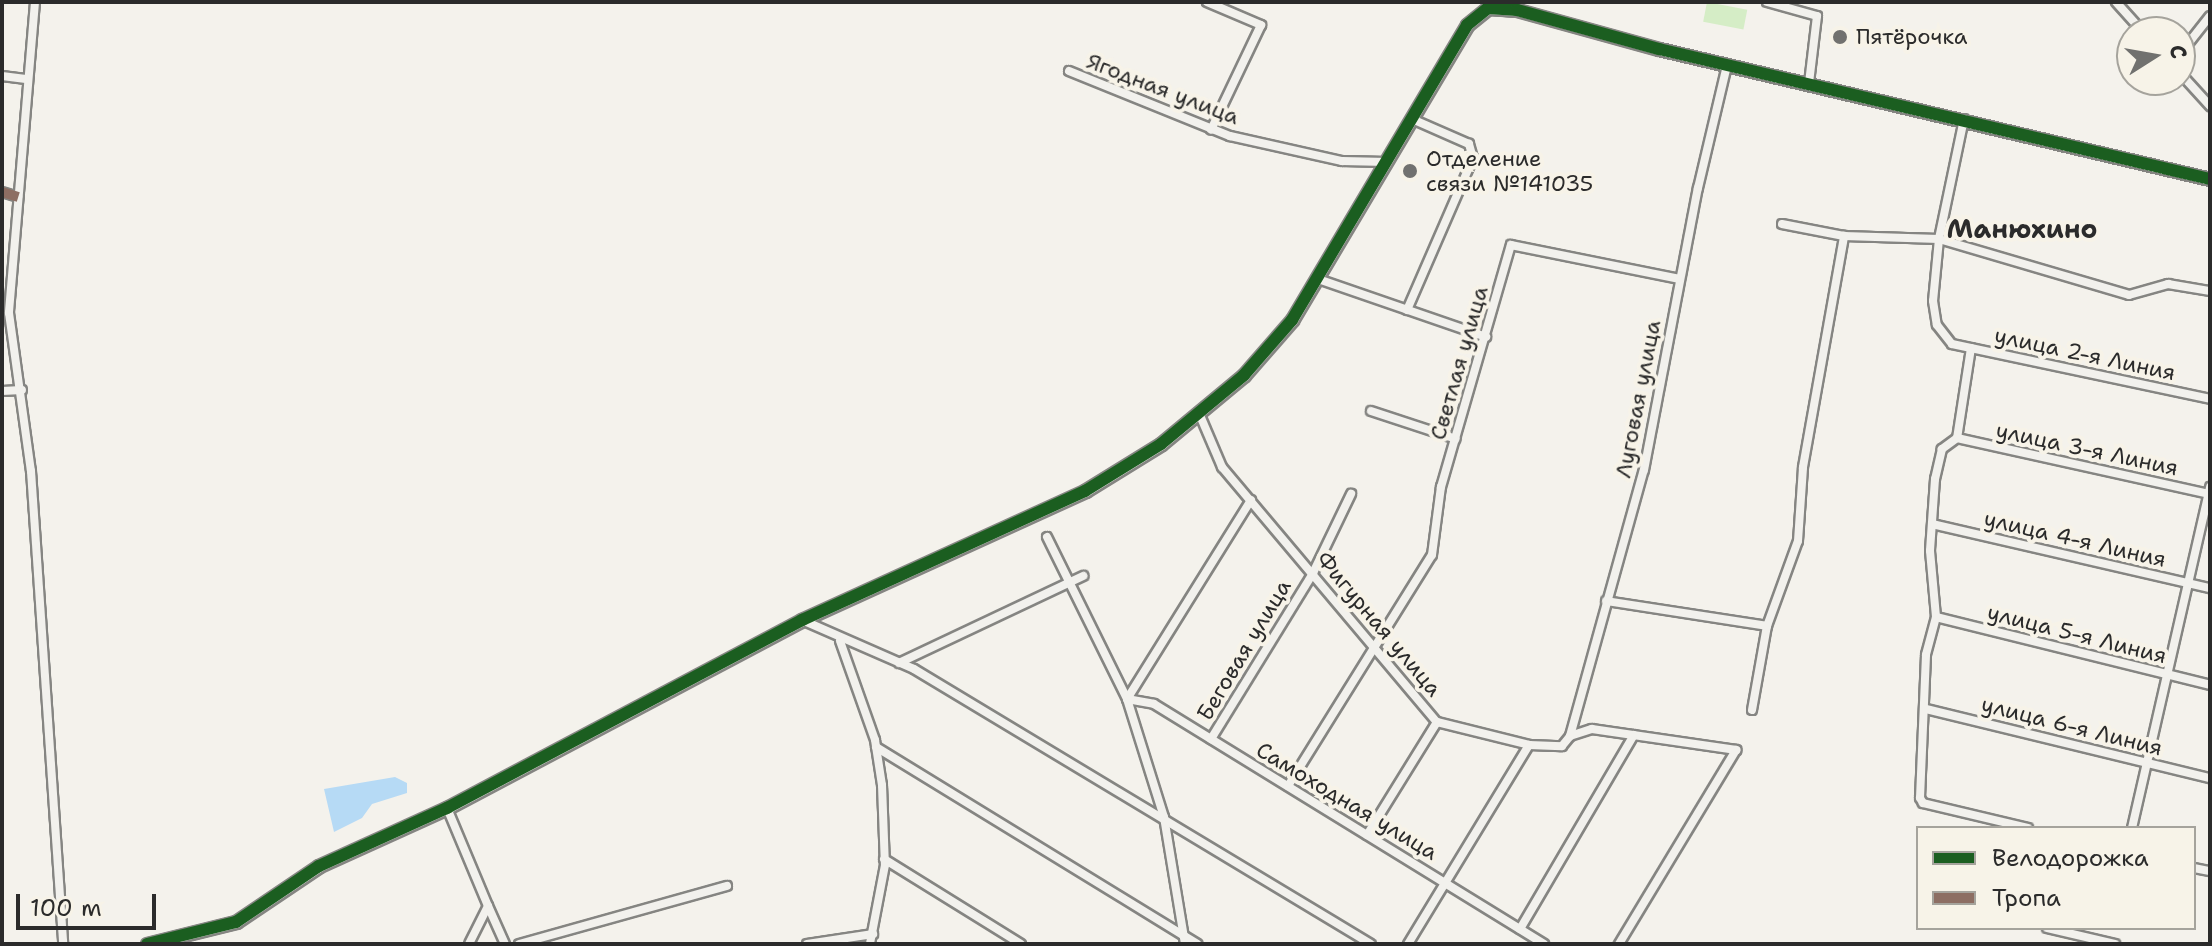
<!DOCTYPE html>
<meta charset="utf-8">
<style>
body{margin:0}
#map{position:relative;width:2212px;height:946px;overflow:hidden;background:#f4f2ec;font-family:"Shantell Sans",sans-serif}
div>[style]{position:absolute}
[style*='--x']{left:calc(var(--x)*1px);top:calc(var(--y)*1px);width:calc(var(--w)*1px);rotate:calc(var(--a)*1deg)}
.green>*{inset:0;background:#d5edc6;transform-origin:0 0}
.water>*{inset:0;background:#b6daf5}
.roads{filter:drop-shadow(2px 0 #858582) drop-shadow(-2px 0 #858582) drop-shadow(0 2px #858582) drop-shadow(0 -2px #858582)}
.street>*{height:8px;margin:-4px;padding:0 4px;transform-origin:4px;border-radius:4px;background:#f2f1ed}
.secondary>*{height:11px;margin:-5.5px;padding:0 5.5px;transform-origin:5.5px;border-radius:5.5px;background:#f2f1ed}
.quiet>*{height:10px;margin-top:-5px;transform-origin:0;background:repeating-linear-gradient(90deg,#8d6e63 0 20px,transparent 0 30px)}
.cycleway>*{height:12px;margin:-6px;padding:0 6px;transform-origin:6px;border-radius:6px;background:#1b5e20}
.dots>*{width:22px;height:22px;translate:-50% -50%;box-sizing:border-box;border:4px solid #f7f3e8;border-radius:50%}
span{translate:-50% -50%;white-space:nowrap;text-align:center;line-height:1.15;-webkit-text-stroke:8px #f7f3e8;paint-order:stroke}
.poi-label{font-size:22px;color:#2b2b2b}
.left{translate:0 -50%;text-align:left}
.street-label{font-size:22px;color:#2b2b2b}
.quarter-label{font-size:26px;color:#2b2b2b;font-weight:700}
.frame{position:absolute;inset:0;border:4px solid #2b2b2b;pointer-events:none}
.legend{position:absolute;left:1916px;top:826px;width:280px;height:104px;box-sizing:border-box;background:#f7f3e8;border:2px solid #a5a39c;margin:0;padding:10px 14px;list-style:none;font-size:24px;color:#2b2b2b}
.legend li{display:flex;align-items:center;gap:16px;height:40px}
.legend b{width:40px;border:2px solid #a5a39c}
.north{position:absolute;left:2116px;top:16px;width:80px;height:80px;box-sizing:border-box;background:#f7f3e8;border:2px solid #a5a39c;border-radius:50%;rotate:79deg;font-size:22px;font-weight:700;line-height:32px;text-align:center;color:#2b2b2b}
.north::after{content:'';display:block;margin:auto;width:28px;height:36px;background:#71716f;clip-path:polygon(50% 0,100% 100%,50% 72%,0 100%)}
.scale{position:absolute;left:16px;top:894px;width:140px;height:36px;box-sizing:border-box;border:4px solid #2b2b2b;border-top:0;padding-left:10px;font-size:24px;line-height:28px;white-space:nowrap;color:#2b2b2b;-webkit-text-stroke:6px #f7f3e8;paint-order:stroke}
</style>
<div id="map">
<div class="green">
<div style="left:1707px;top:2px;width:41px;height:20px;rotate:11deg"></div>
</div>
<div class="water">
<div style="clip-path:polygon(395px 777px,407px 783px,407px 793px,372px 804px,362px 818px,334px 832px,324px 789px)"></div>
</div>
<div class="roads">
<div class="street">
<div style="--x:35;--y:2;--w:312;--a:94.8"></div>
<div style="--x:9;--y:313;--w:160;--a:82.1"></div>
<div style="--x:31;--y:471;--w:474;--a:86.1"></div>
<div style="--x:1207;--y:2;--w:59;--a:23.1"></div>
<div style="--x:1261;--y:25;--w:116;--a:115.5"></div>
<div style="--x:1767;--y:2;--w:52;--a:15.6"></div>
<div style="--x:1817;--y:16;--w:67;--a:96.8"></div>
<div style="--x:2116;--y:2;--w:40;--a:48"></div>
<div style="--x:2180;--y:54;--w:48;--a:-51.7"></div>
<div style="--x:1069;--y:71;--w:174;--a:22"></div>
<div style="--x:1230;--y:136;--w:115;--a:12.6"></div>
<div style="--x:1342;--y:161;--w:45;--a:1.3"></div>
<div style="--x:2180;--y:73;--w:45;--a:47.7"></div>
<div style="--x:2;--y:76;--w:26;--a:7"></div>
<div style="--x:1964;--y:119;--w:123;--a:101.8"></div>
<div style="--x:1939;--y:239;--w:62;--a:95.5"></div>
<div style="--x:1933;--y:301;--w:24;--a:81"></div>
<div style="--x:1937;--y:325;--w:24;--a:52"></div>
<div style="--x:1952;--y:344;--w:264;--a:12"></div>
<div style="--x:2;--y:192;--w:17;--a:17"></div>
<div style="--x:1782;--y:224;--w:63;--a:11"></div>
<div style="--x:1844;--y:236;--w:95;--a:1.8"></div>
<div style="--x:1939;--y:239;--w:198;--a:16.4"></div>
<div style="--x:2129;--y:295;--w:41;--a:-15.8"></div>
<div style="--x:2168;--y:284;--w:43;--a:9.5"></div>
<div style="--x:1318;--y:279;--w:178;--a:19"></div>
<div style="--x:1407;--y:310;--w:166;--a:-66.5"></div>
<div style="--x:1473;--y:158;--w:15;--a:-106"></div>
<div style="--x:1469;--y:144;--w:62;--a:-156.3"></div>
<div style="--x:1971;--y:348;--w:91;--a:98.8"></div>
<div style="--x:1957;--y:438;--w:19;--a:144"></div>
<div style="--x:1942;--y:449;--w:31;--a:103"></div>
<div style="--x:1935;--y:479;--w:72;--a:94"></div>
<div style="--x:1930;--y:551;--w:66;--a:84.8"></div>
<div style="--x:1936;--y:617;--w:39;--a:105"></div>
<div style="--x:1926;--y:655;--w:143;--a:92.4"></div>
<div style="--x:1920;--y:798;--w:6;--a:59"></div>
<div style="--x:1923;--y:803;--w:108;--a:13.4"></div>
<div style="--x:2;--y:391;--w:20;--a:-3"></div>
<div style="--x:1371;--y:411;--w:89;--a:18.2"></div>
<div style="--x:1199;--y:413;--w:59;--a:66.9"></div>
<div style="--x:1222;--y:467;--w:334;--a:49.9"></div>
<div style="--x:1437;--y:722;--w:95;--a:14"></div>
<div style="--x:1529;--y:745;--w:33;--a:2"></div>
<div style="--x:1562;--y:746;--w:13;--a:-51"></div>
<div style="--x:1570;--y:736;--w:23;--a:-18"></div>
<div style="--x:1592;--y:729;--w:146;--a:8.3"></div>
<div style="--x:1736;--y:750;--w:227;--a:121.1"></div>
<div style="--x:1957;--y:438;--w:259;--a:12.5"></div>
<div style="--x:1251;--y:500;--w:234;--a:121.9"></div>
<div style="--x:1127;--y:699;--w:27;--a:10"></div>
<div style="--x:1154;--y:704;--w:458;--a:31.6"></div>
<div style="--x:1932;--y:524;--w:285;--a:13"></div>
<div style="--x:1047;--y:537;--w:181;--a:63.7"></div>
<div style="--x:1127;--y:699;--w:124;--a:72.6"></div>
<div style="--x:1164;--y:817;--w:129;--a:80.6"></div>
<div style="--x:1606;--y:601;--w:163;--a:8.8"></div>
<div style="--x:1936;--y:617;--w:282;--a:13.9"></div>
<div style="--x:802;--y:620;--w:122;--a:23.6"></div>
<div style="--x:914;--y:669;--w:533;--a:31.04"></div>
<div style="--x:840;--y:641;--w:105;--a:70.5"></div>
<div style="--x:875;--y:740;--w:46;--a:81.2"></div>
<div style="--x:882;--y:785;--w:80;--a:87.9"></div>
<div style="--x:885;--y:865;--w:80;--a:100.8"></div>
<div style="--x:899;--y:663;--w:204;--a:-25.3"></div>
<div style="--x:1926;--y:709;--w:292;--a:13.7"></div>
<div style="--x:1752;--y:710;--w:85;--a:-79.9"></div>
<div style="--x:1767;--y:626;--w:90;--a:-70"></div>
<div style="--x:1798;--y:541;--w:74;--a:-86.1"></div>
<div style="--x:1803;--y:467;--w:235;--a:-79.9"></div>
<div style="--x:1570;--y:736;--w:276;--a:-74.5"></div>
<div style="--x:1644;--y:470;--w:287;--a:-79.2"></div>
<div style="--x:1698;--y:188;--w:126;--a:-76.7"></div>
<div style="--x:1211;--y:739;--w:195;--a:-58.4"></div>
<div style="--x:1313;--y:573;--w:88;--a:-64.3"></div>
<div style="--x:876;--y:747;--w:377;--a:31.5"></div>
<div style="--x:1288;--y:786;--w:272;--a:-58.1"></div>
<div style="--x:1432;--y:555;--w:69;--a:-82.5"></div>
<div style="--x:1441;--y:487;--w:252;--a:-73.9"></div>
<div style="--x:1511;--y:245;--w:172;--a:11.4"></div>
<div style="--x:447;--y:808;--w:106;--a:67.3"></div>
<div style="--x:488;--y:906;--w:42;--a:116.6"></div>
<div style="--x:2132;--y:828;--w:350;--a:-77.1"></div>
<div style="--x:1367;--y:835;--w:133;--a:-58.2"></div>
<div style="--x:884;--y:859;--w:161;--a:31.8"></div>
<div style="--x:2194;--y:868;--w:16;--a:11"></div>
<div style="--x:488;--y:906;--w:42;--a:65.9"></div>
<div style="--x:2047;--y:928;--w:70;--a:13.2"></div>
<div style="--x:1520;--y:929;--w:225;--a:-59.6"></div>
<div style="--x:519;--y:944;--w:216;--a:-15.6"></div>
<div style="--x:807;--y:944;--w:67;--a:-8.6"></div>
<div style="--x:1408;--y:944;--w:233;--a:-58.7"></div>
</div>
<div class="secondary">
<div style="--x:147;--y:944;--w:92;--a:-13.9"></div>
<div style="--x:236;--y:922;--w:100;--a:-34"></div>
<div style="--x:319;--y:866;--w:141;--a:-24.4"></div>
<div style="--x:447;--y:808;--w:402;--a:-27.9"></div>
<div style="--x:802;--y:620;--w:311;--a:-24.5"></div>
<div style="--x:1085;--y:491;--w:89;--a:-31.7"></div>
<div style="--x:1161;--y:444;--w:108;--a:-39.7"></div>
<div style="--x:1244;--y:375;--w:73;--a:-48.9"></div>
<div style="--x:1292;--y:320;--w:343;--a:-59.3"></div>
<div style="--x:1467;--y:25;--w:27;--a:-39"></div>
<div style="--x:1488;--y:8;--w:29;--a:4"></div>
<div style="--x:1517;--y:10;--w:147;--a:15.4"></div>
<div style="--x:1659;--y:49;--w:566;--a:13.28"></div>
</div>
</div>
<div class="quiet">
<div style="--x:2;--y:192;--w:17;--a:17"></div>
</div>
<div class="cycleway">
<div style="--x:147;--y:944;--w:92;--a:-13.9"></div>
<div style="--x:236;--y:922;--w:100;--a:-34"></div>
<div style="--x:319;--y:866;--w:141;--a:-24.4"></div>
<div style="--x:447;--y:808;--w:402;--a:-27.9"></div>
<div style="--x:802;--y:620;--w:311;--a:-24.5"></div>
<div style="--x:1085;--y:491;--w:89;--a:-31.7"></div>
<div style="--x:1161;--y:444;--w:108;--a:-39.7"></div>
<div style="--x:1244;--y:375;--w:73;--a:-48.9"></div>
<div style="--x:1292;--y:320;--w:343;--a:-59.3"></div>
<div style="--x:1467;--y:25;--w:27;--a:-39"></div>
<div style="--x:1488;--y:8;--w:29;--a:4"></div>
<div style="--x:1517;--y:10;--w:147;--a:15.4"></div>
<div style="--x:1659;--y:49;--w:566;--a:13.28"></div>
</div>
<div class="dots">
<div style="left:1840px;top:37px;background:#71716f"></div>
<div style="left:1410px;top:171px;background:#71716f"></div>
</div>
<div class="poi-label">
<span class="left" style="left:1856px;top:37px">Пятёрочка</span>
<span class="left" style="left:1426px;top:171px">Отделение<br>связи №141035</span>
</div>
<div class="street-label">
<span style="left:1163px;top:89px;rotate:21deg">Ягодная улица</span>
<span style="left:2085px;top:354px;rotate:12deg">улица 2-я Линия</span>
<span style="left:1459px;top:363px;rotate:-74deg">Светлая улица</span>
<span style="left:1638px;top:399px;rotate:-79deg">Луговая улица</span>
<span style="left:2087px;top:449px;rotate:12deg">улица 3-я Линия</span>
<span style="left:2075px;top:539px;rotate:13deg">улица 4-я Линия</span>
<span style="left:1379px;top:624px;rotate:50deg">Фигурная улица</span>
<span style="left:2077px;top:634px;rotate:14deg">улица 5-я Линия</span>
<span style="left:1244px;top:650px;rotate:-59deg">Беговая улица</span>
<span style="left:2072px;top:726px;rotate:14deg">улица 6-я Линия</span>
<span style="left:1347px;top:801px;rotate:31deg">Самоходная улица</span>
</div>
<div class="quarter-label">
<span style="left:2022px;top:229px">Манюхино</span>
</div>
<div class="frame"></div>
<ul class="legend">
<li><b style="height:10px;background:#1b5e20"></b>Велодорожка</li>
<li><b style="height:10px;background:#8d6e63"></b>Тропа</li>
</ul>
<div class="north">С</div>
<div class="scale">100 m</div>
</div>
